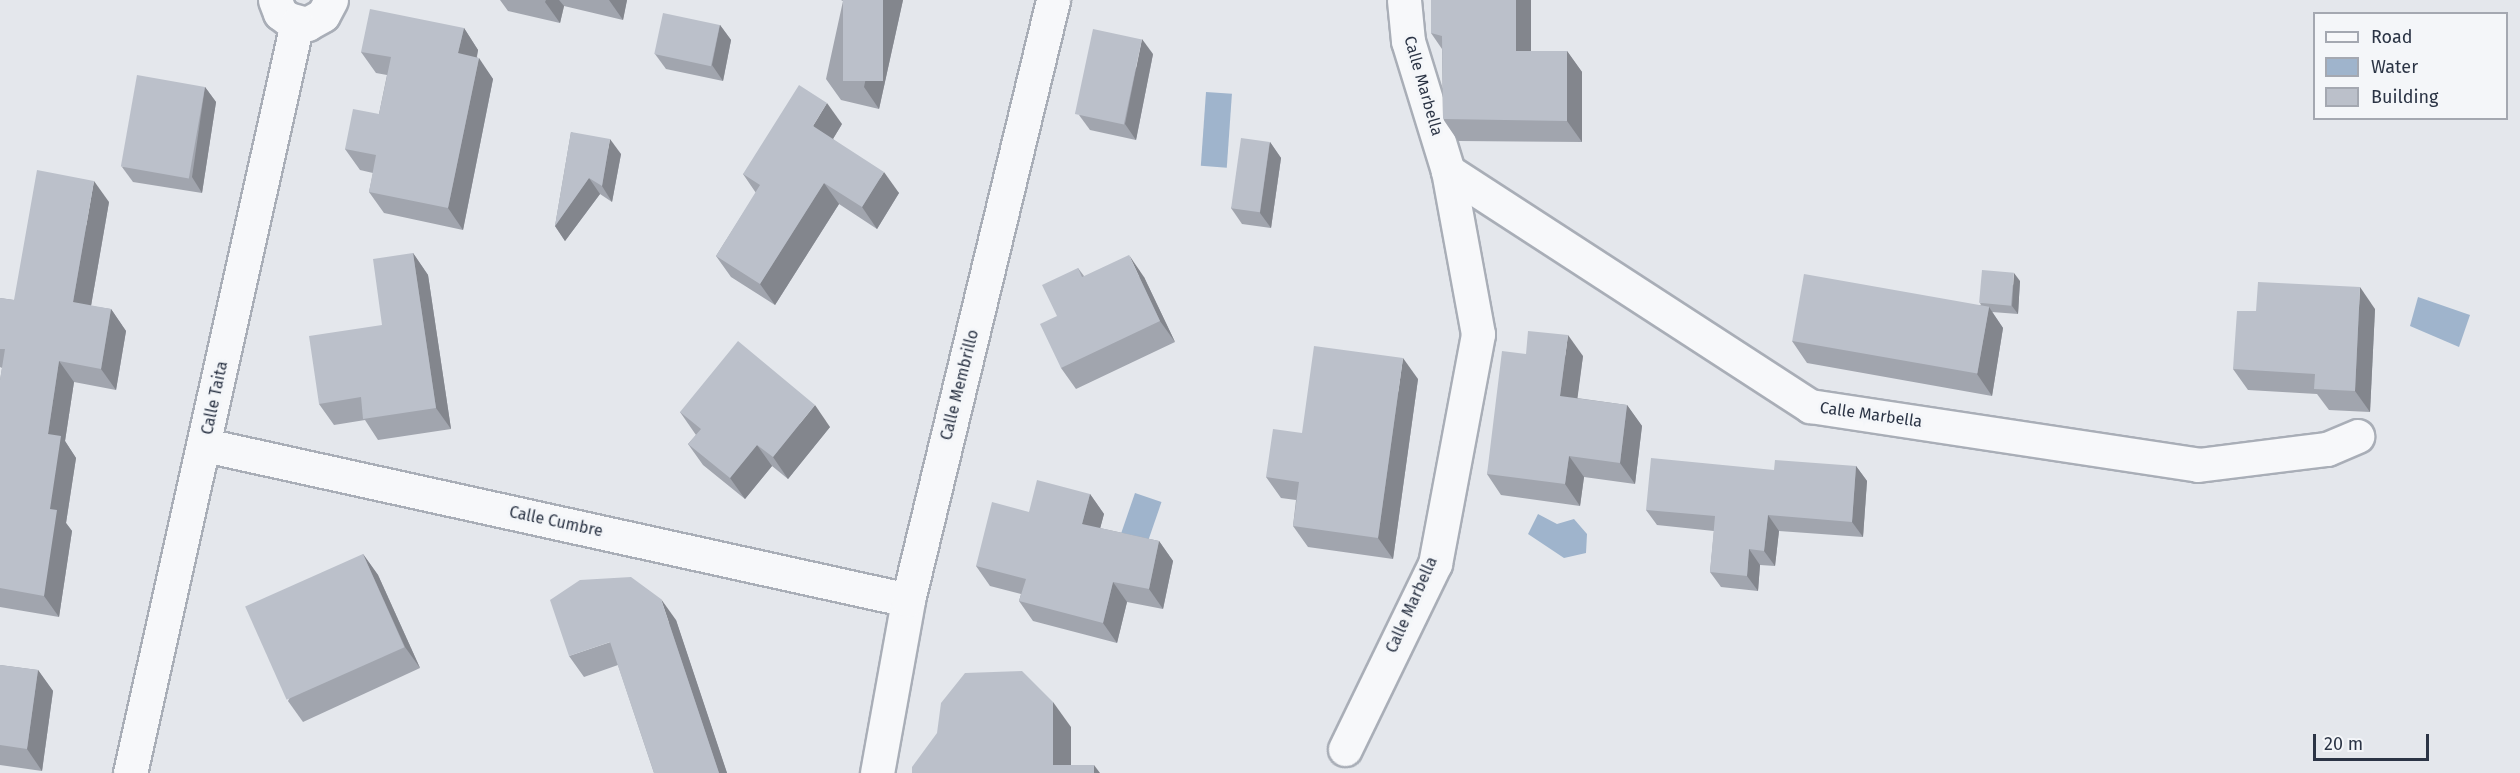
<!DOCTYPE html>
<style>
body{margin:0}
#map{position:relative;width:2520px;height:773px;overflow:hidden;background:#e4e7ec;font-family:"Fira Sans",sans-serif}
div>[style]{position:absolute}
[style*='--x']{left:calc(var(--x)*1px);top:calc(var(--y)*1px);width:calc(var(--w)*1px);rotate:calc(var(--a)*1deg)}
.water>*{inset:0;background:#9fb4cc;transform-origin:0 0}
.roads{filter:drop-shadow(2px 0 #a9aeb7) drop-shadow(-2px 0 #a9aeb7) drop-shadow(0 2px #a9aeb7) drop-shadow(0 -2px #a9aeb7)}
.minor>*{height:33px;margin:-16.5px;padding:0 16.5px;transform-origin:16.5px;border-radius:16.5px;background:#f7f8fa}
.wall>*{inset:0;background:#a1a5ae}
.shaded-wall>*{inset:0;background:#83868d}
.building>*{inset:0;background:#bbc0ca;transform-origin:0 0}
span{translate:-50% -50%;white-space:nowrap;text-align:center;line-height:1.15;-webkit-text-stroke:6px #f4f6f9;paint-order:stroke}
.street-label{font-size:16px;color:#2b3445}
.legend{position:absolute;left:2313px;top:12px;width:195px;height:108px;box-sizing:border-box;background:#f4f6f9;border:2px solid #a4a8b1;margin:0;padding:8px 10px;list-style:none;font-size:18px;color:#2b3445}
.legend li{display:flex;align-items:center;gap:12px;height:30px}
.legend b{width:30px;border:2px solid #a4a8b1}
.scale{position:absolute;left:2313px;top:734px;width:116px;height:27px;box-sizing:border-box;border:3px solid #2b3445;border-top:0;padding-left:8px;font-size:18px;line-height:21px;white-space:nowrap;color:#2b3445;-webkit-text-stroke:4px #f4f6f9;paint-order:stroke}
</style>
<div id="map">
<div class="water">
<div style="left:1206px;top:92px;width:26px;height:74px;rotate:4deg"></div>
<div style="clip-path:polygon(2418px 297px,2470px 315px,2459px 347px,2410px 326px)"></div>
<div style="left:1135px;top:493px;width:28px;height:57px;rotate:19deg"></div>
<div style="clip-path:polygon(1538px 514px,1557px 524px,1574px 519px,1587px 534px,1586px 553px,1564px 558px,1528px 534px)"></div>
</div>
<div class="roads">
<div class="minor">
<div style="--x:275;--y:0;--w:14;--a:69"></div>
<div style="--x:280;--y:13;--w:10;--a:37"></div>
<div style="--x:288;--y:19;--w:20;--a:15"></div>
<div style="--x:307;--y:24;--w:18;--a:-29"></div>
<div style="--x:323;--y:15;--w:17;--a:-62"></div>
<div style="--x:1448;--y:171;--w:432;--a:33"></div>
<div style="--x:1810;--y:406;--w:392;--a:8.6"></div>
<div style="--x:2198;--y:465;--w:130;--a:-7.1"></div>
<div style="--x:2327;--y:449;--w:33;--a:-23"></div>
<div style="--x:205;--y:445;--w:720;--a:12.43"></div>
<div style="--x:1345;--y:749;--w:206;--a:-64.1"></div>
<div style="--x:1435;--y:564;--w:234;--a:-79.4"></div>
<div style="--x:1478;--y:334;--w:166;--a:-100.4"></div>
<div style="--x:1448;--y:171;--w:136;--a:-107.1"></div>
<div style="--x:1408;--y:41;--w:41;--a:-95.6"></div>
<div style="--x:130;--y:773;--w:768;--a:-77.45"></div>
<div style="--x:877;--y:773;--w:176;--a:-79.8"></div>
<div style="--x:908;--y:600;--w:617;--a:-76.41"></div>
</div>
</div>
<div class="wall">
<div style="clip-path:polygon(500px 0,627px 0,623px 20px,564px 6px,560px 23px,508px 11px)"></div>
<div style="clip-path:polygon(841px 0,903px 0,879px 109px,841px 100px,826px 79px,843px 1px)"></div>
<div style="clip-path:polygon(1531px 0,1531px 51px,1567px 51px,1582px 72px,1582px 142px,1458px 141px,1443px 119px,1442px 49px,1431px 33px)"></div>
<div style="clip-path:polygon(720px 25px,731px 40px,723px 81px,666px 69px,655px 54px)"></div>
<div style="clip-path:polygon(464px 28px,478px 50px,477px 57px,493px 79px,463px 230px,384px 213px,369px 192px,373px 173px,360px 170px,345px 149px,379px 114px,387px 75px,376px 73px,361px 52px)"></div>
<div style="clip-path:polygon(1153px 54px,1136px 140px,1090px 130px,1079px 115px)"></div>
<div style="clip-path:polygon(205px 87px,216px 102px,202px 193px,133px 182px,122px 167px)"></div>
<div style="clip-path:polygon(842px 124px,833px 139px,899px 193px,877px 229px,839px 204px,775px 305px,731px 277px,716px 256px,756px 193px,743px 174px)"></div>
<div style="clip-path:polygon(571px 132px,621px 154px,612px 202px,600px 194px,565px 241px,555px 226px)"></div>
<div style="clip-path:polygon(1270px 142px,1281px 158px,1271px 228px,1242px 224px,1231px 208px)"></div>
<div style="clip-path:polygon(109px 202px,91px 306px,111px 309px,126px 331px,116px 390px,74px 382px,65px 441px,76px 458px,66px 523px,72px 531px,59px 617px,0 607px,0 380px,2px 368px,0 367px,0 298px,14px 300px)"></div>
<div style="clip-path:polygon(413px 253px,428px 275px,451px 429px,378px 440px,365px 420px,334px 425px,319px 404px,382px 325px)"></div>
<div style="clip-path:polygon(1078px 268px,1084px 276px,1144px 277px,1175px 342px,1076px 389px,1061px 368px,1057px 316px)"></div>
<div style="clip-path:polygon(2020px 281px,2018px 314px,1992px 312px,2003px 328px,1992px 396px,1807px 363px,1792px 341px,1981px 305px,1980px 303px)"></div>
<div style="clip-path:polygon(2375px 309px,2370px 412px,2329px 410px,2317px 394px,2248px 390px,2233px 369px,2256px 311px)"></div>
<div style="clip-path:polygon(1526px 354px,1583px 356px,1577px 398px,1627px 405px,1642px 426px,1635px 484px,1584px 477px,1580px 506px,1501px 495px,1487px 474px)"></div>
<div style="clip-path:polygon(1418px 379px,1393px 559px,1308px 547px,1293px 526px,1296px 500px,1281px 498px,1266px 477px)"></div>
<div style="clip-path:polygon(680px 412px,830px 427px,788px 479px,772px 466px,745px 499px,703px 465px,688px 444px,696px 435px)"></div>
<div style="clip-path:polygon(1856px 466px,1867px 481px,1863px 537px,1779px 531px,1775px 566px,1760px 565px,1758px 591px,1721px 587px,1710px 572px,1714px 531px,1657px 525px,1646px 510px,1774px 470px)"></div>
<div style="clip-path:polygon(1090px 494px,1104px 514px,1100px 528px,1159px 541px,1173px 561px,1163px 609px,1127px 602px,1117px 643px,1033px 621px,1019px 601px,1021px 594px,990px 586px,976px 566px,1029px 512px)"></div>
<div style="clip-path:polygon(363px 554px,378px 575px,420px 668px,303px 722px,288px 701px)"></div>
<div style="clip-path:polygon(676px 620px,727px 773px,654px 773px,618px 665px,584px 677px,569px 656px)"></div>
<div style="clip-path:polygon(0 665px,38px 670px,53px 691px,42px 771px,0 765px)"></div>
</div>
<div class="shaded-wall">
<div style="clip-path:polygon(546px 0,559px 0,564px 6px,560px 23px,545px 2px)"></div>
<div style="clip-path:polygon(609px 0,627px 0,623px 20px)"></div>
<div style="clip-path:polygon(883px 0,903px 0,879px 109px,864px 87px)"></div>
<div style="clip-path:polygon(1516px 0,1531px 0,1531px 73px,1516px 51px)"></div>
<div style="clip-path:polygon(720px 25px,731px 40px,723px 81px,712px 65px)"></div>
<div style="clip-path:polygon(464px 28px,478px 50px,473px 75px,458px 53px)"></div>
<div style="clip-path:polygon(1142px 39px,1153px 54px,1136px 140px,1125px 124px)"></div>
<div style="clip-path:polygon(1567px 51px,1582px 72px,1582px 142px,1567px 121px)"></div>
<div style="clip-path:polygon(479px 58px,493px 79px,463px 230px,448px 208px)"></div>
<div style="clip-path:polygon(205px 87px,216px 102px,202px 193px,192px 177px)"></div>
<div style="clip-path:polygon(827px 103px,842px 124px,828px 147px,813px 126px)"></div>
<div style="clip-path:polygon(610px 139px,621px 154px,612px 202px,602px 186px)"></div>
<div style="clip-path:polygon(1270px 142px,1281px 158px,1271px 228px,1260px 213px)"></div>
<div style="clip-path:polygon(884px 172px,899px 193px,877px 229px,862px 207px)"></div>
<div style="clip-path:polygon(589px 178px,600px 194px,565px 241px,555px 226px)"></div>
<div style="clip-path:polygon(94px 181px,109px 202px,88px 323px,73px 302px)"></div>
<div style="clip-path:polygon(824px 183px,839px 204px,775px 305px,760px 284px)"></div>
<div style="clip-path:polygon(413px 253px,428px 275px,451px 429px,436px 408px)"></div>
<div style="clip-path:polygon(1129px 255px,1144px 277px,1175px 342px,1160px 321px)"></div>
<div style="clip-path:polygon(2014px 273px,2020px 281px,2018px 314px,2012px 306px)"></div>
<div style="clip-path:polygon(2360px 287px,2375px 309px,2370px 412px,2355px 391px)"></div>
<div style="clip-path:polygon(1989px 307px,2003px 328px,1992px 396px,1977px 374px)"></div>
<div style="clip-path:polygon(111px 309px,126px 331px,116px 390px,101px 369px)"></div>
<div style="clip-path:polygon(1568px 335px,1583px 356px,1575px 417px,1560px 396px)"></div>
<div style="clip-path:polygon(1403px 358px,1418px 379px,1393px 559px,1378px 538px)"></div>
<div style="clip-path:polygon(59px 361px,74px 382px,65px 441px,76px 458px,66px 523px,72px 531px,59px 617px,44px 596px,50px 509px,48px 434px)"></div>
<div style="clip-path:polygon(815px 405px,830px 427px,788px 479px,773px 457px)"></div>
<div style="clip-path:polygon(1627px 405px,1642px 426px,1635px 484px,1620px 463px)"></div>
<div style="clip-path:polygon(757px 445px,772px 466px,745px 499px,730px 478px)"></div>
<div style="clip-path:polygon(1569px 456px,1584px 477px,1580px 506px,1565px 484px)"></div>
<div style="clip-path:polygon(1856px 466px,1867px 481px,1863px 537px,1852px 522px)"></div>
<div style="clip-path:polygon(1090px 494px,1104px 514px,1096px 544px,1082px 524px)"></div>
<div style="clip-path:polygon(1768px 515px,1779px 531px,1775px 566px,1764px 551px)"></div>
<div style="clip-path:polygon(1159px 541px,1173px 561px,1163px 609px,1149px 589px)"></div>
<div style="clip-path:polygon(1749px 549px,1760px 565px,1758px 591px,1747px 576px)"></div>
<div style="clip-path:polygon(363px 554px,378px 575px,420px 668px,405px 647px)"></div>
<div style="clip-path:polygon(1113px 582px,1127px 602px,1117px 643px,1103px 623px)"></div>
<div style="clip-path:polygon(661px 599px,676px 620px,727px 773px,719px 773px)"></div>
<div style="clip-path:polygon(38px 670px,53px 691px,42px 771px,27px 749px)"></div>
<div style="clip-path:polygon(1053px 702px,1071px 727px,1071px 773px,1053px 765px)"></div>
<div style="clip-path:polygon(1094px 765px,1100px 773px,1094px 773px)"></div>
</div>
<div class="building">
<div style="left:843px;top:0;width:40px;height:81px"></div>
<div style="clip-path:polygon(1431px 0,1516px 0,1516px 51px,1567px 51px,1567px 121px,1443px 119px,1442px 36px,1431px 33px)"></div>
<div style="clip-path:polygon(370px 9px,464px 28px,458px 53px,479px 58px,448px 208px,369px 192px,376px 155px,345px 149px,353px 109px,379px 114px,391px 57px,361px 52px)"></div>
<div style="left:663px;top:13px;width:58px;height:42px;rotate:12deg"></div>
<div style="left:1093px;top:29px;width:50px;height:87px;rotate:12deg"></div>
<div style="left:137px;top:75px;width:69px;height:93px;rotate:10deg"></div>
<div style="clip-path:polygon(799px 85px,827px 103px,813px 126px,884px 172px,862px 207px,824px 183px,760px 284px,716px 256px,760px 185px,743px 174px)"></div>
<div style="clip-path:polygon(571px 132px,610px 139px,602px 186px,589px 178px,555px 226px)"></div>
<div style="left:1241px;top:138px;width:29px;height:71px;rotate:8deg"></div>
<div style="clip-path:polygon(37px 170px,94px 181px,73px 302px,111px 309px,101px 369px,59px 361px,48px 434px,61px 436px,50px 509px,57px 510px,44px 596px,0 588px,0 380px,5px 349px,0 349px,0 298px,14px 300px)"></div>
<div style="clip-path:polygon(413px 253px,436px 408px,363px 419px,361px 397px,319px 404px,309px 336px,382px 325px,373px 259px)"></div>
<div style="clip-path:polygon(1129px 255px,1160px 321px,1061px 368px,1040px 324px,1057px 316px,1042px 285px,1078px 268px,1082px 277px)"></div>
<div style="left:1982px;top:270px;width:32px;height:33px;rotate:5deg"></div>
<div style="left:1804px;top:274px;width:188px;height:68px;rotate:10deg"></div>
<div style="clip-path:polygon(2258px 282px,2360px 287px,2355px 391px,2314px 389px,2315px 374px,2233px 369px,2237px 311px,2256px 311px)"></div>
<div style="clip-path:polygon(1528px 331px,1568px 335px,1560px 396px,1627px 405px,1620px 463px,1569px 456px,1565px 484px,1487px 474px,1502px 351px,1526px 354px)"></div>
<div style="clip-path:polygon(738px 341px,815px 405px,773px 457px,757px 445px,730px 478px,688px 444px,701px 429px,680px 412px)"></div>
<div style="clip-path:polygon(1314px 346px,1403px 358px,1378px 538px,1293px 526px,1299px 482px,1266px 477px,1273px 429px,1302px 433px)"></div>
<div style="clip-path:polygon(1651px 458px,1774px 470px,1775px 460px,1856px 466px,1852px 522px,1768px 515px,1764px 551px,1749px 549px,1747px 576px,1710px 572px,1715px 516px,1646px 510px)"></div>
<div style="clip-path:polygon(1037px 480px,1090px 494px,1082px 524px,1159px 541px,1149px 589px,1113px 582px,1103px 623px,1019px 601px,1026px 579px,976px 566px,992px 502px,1029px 512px)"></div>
<div style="left:363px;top:554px;width:102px;height:129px;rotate:66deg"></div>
<div style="clip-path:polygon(631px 577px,661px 599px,719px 773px,654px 773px,610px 642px,569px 656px,550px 600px,580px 580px)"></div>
<div style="clip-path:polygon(0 665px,38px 670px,27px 749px,0 745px)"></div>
<div style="clip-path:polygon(1022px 671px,1053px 702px,1053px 765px,1094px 765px,1094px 773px,912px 773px,912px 767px,937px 733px,941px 703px,965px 673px)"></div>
</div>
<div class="street-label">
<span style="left:1423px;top:86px;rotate:74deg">Calle Marbella</span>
<span style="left:960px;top:385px;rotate:-76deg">Calle Membrillo</span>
<span style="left:215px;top:398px;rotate:-78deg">Calle Taita</span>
<span style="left:1871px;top:415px;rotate:8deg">Calle Marbella</span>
<span style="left:556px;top:522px;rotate:12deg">Calle Cumbre</span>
<span style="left:1412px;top:605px;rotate:-66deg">Calle Marbella</span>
</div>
<ul class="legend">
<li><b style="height:8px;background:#f7f8fa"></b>Road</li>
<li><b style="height:16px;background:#9fb4cc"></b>Water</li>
<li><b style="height:16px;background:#bbc0ca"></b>Building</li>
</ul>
<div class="scale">20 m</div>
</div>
